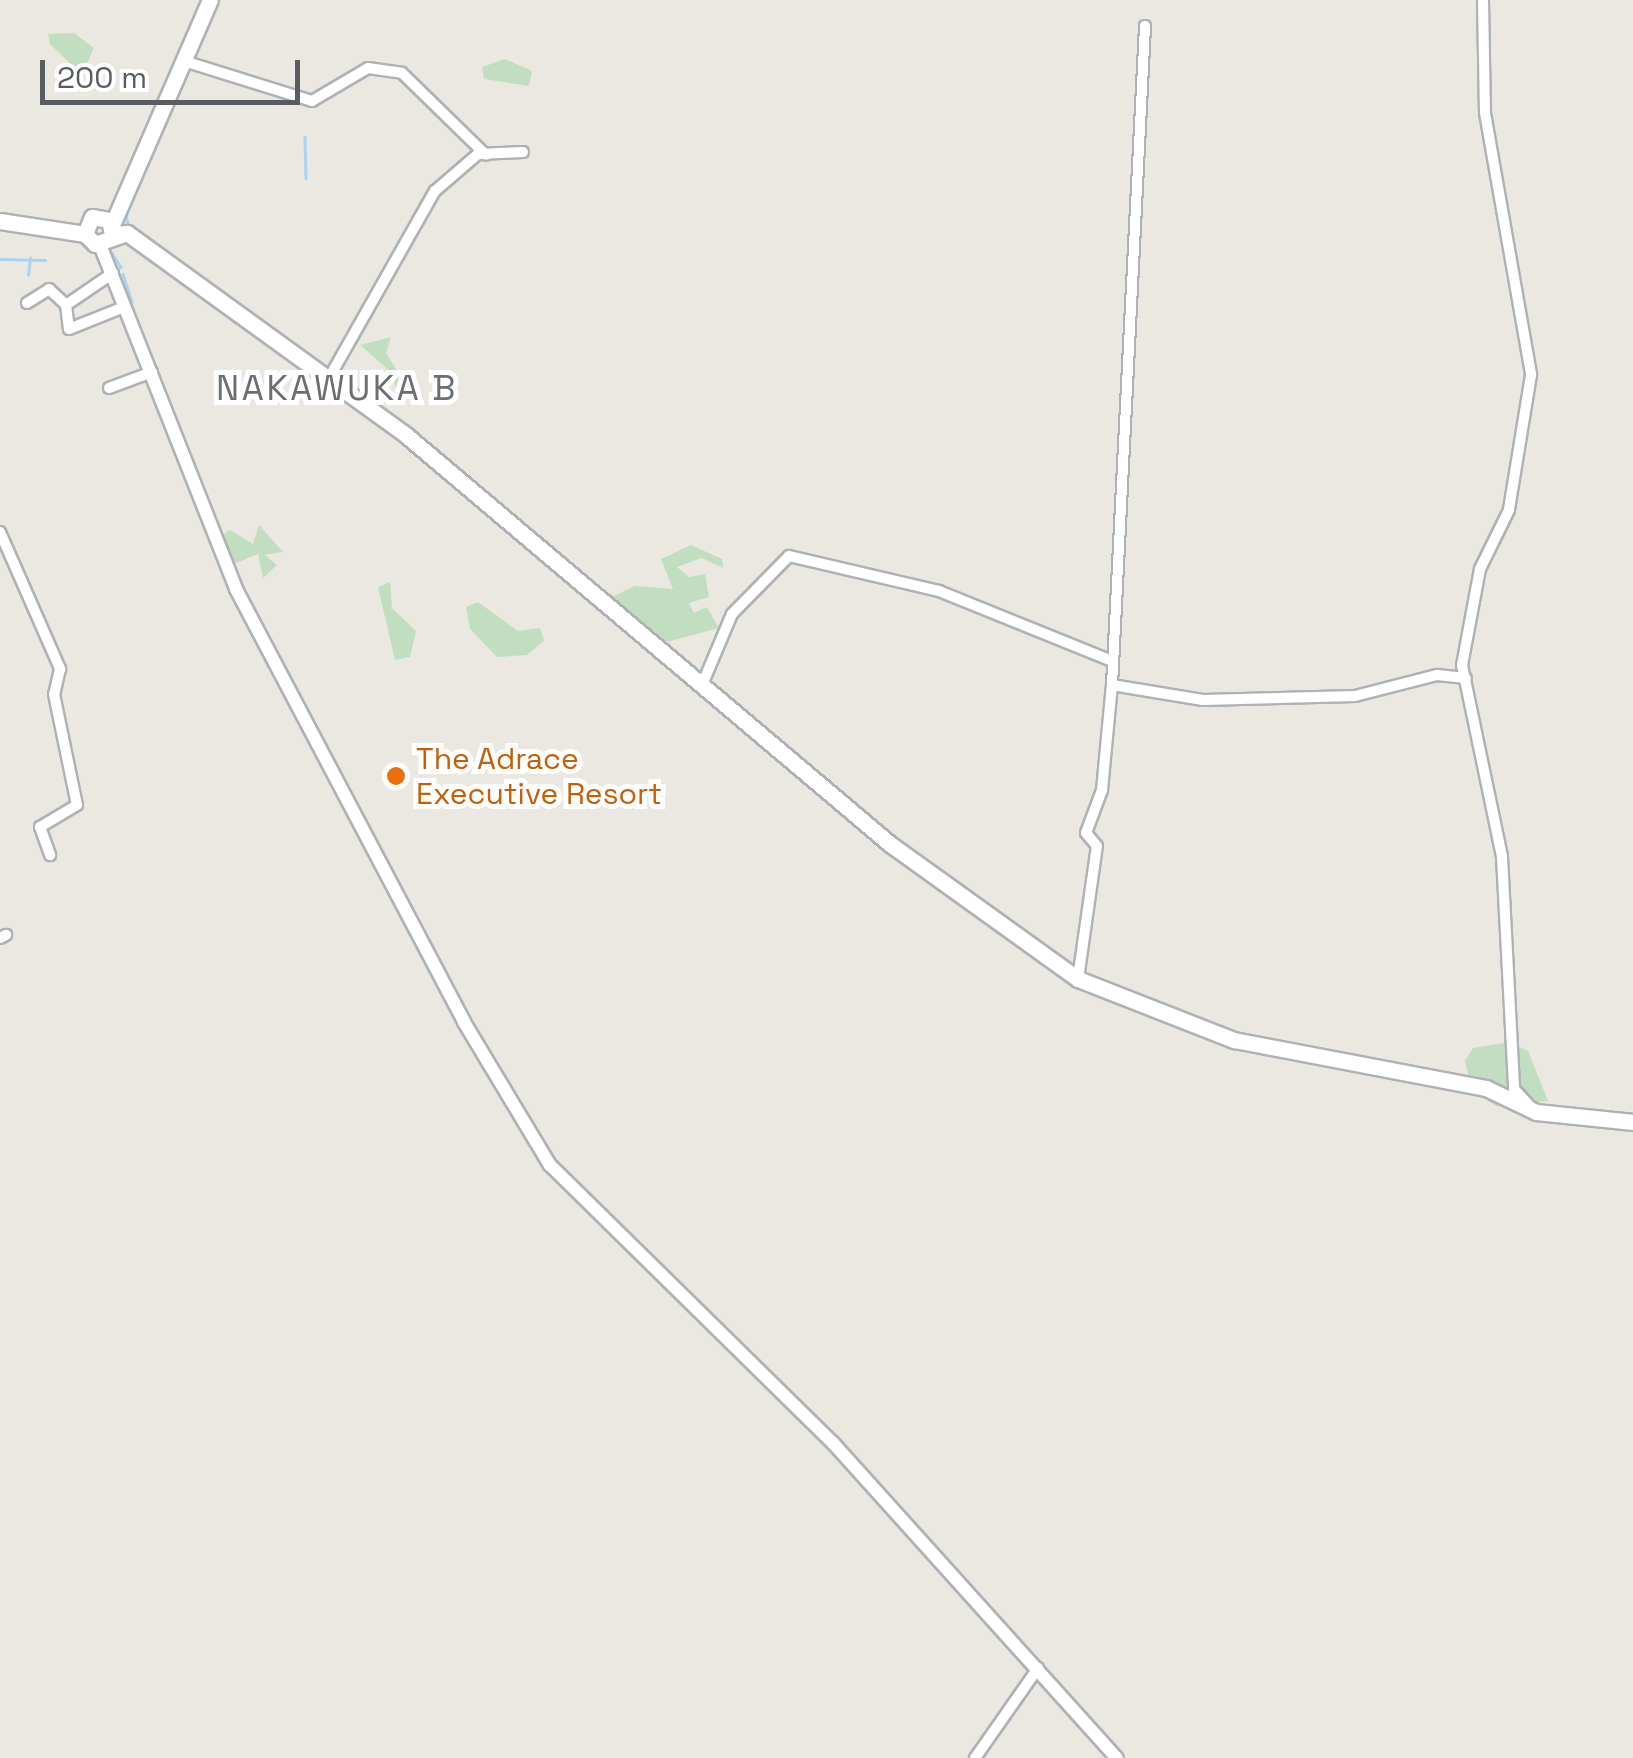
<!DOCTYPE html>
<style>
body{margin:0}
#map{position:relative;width:1633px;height:1758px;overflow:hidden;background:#ebe8e1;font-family:"Space Grotesk",sans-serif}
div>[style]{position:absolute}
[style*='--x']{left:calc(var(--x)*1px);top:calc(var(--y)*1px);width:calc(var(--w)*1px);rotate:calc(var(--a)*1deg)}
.green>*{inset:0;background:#c1dfc0}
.stream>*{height:2.5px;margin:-1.25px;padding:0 1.25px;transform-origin:1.25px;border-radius:1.25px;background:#a9d4f3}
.roads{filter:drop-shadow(2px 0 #afb2b5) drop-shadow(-2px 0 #afb2b5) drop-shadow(0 2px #afb2b5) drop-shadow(0 -2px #afb2b5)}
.minor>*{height:10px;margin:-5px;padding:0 5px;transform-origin:5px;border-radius:5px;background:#fff}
.tertiary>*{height:12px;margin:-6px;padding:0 6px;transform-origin:6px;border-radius:6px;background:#fff}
.secondary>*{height:15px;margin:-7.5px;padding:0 7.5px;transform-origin:7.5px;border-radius:7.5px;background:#fff}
.dots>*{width:28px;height:28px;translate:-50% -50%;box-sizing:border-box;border:5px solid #fff;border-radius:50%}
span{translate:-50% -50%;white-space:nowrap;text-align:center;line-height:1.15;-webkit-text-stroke:10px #fff;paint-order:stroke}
.food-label{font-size:30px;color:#c56008}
.left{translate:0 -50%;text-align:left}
.quarter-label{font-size:35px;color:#6b6f72;letter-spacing:2.5px}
.scale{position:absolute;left:40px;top:60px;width:260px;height:45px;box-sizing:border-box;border:5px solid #5a5d60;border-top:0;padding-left:12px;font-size:30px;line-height:35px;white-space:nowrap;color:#5a5d60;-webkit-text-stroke:8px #fff;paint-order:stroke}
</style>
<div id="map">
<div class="green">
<div style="clip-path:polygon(74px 33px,94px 48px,82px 75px,50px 44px,48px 34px)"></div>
<div style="clip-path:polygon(505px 59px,532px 71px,529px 86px,484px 79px,482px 67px)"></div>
<div style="clip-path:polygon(391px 337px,386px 353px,407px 386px,397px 392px,392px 373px,360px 345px)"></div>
<div style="clip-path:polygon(259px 525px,283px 552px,265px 555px,277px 565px,263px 578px,258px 554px,234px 564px,221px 536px,230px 530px,253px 544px)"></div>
<div style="clip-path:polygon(691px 545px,722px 559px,723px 568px,702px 558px,677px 567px,689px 577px,705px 574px,709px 597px,689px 603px,694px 613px,707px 607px,719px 628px,667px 642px,612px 597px,635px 586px,673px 589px,661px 559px)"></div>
<div style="clip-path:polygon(390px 582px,392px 608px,416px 631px,410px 657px,395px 660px,378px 587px)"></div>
<div style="clip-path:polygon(478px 602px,518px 631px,540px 628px,544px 641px,527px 655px,497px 657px,470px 629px,466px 607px)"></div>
<div style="clip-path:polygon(1510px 1042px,1528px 1051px,1548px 1101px,1496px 1106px,1471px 1088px,1465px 1061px,1473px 1048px)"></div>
</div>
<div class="stream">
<div style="--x:305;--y:137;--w:41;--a:88.6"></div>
<div style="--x:125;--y:212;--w:16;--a:75"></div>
<div style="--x:108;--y:247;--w:24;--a:57"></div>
<div style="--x:0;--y:259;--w:45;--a:1.3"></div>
<div style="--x:123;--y:274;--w:29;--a:72"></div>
<div style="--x:28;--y:275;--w:17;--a:-83"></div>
</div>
<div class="roads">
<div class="minor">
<div style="--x:1483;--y:0;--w:113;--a:89"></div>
<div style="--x:1485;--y:113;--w:266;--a:80"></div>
<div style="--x:1531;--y:375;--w:137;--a:99.3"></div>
<div style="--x:1509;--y:510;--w:66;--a:116.2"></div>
<div style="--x:1480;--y:569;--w:98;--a:100.6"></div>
<div style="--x:1462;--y:665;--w:196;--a:78.2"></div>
<div style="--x:1502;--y:857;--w:232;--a:87"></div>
<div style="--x:1514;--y:1089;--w:23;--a:47"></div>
<div style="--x:187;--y:62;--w:131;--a:17.3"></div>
<div style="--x:312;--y:101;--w:65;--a:-30.5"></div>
<div style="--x:368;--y:68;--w:34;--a:8"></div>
<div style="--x:402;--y:73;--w:117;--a:44.3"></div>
<div style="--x:113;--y:273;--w:57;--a:145.8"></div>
<div style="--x:66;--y:305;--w:24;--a:83"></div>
<div style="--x:69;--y:329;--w:59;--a:-21.8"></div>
<div style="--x:27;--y:303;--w:26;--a:-32"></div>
<div style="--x:49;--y:289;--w:23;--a:43"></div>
<div style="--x:329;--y:378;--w:215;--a:-60.5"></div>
<div style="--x:435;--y:191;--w:57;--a:-40.7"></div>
<div style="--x:478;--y:154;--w:45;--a:-2.5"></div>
<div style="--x:109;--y:388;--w:46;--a:-20.4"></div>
<div style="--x:0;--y:532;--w:150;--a:66.3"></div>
<div style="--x:60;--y:669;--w:26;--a:103"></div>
<div style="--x:54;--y:694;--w:113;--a:78.3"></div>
<div style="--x:77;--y:805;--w:43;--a:149.3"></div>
<div style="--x:40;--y:827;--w:30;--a:70"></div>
<div style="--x:702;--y:685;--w:77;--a:-67.1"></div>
<div style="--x:732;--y:614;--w:81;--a:-45.5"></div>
<div style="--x:789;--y:556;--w:154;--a:13.1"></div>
<div style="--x:939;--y:591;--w:184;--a:22"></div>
<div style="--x:1112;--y:685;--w:92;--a:9.4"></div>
<div style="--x:1203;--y:700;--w:152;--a:-1.5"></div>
<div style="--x:1355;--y:696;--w:85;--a:-14.4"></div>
<div style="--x:1437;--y:675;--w:29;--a:6"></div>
<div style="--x:0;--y:938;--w:7;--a:-27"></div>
<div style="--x:1078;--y:979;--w:134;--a:-81.9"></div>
<div style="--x:1097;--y:846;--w:17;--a:-130"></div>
<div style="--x:1086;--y:833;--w:46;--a:-69.6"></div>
<div style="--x:1102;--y:790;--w:105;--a:-84.6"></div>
<div style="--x:1112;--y:685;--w:660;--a:-87.13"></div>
<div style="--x:975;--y:1758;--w:110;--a:-55"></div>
</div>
<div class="tertiary">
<div style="--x:100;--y:245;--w:370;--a:68.4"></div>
<div style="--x:236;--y:589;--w:489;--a:62.2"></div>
<div style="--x:464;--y:1022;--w:167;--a:59"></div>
<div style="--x:550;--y:1165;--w:397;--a:44.5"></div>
<div style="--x:833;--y:1443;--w:424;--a:48"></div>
</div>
<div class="secondary">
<div style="--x:92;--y:217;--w:17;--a:10"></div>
<div style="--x:109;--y:220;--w:14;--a:78"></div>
<div style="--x:112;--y:234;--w:15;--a:-4"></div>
<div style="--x:127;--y:233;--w:34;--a:161"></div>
<div style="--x:95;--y:244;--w:14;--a:-135"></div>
<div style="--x:85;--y:234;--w:18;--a:-68"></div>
<div style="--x:0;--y:221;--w:86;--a:8.7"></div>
<div style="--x:112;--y:225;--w:245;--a:-66.5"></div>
<div style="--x:127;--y:233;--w:346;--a:35.9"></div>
<div style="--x:407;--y:436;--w:632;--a:40.19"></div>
<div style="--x:890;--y:844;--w:231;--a:35.7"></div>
<div style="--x:1078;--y:979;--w:168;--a:21.4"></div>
<div style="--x:1234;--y:1040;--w:257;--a:10.8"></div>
<div style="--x:1486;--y:1088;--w:55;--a:25.6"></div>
<div style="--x:1536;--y:1112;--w:98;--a:5.9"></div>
</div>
</div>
<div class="dots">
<div style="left:396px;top:776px;background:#e8710a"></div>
</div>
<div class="food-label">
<span class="left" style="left:416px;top:776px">The Adrace<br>Executive Resort</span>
</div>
<div class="quarter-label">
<span style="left:337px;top:388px">NAKAWUKA B</span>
</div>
<div class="scale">200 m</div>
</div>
